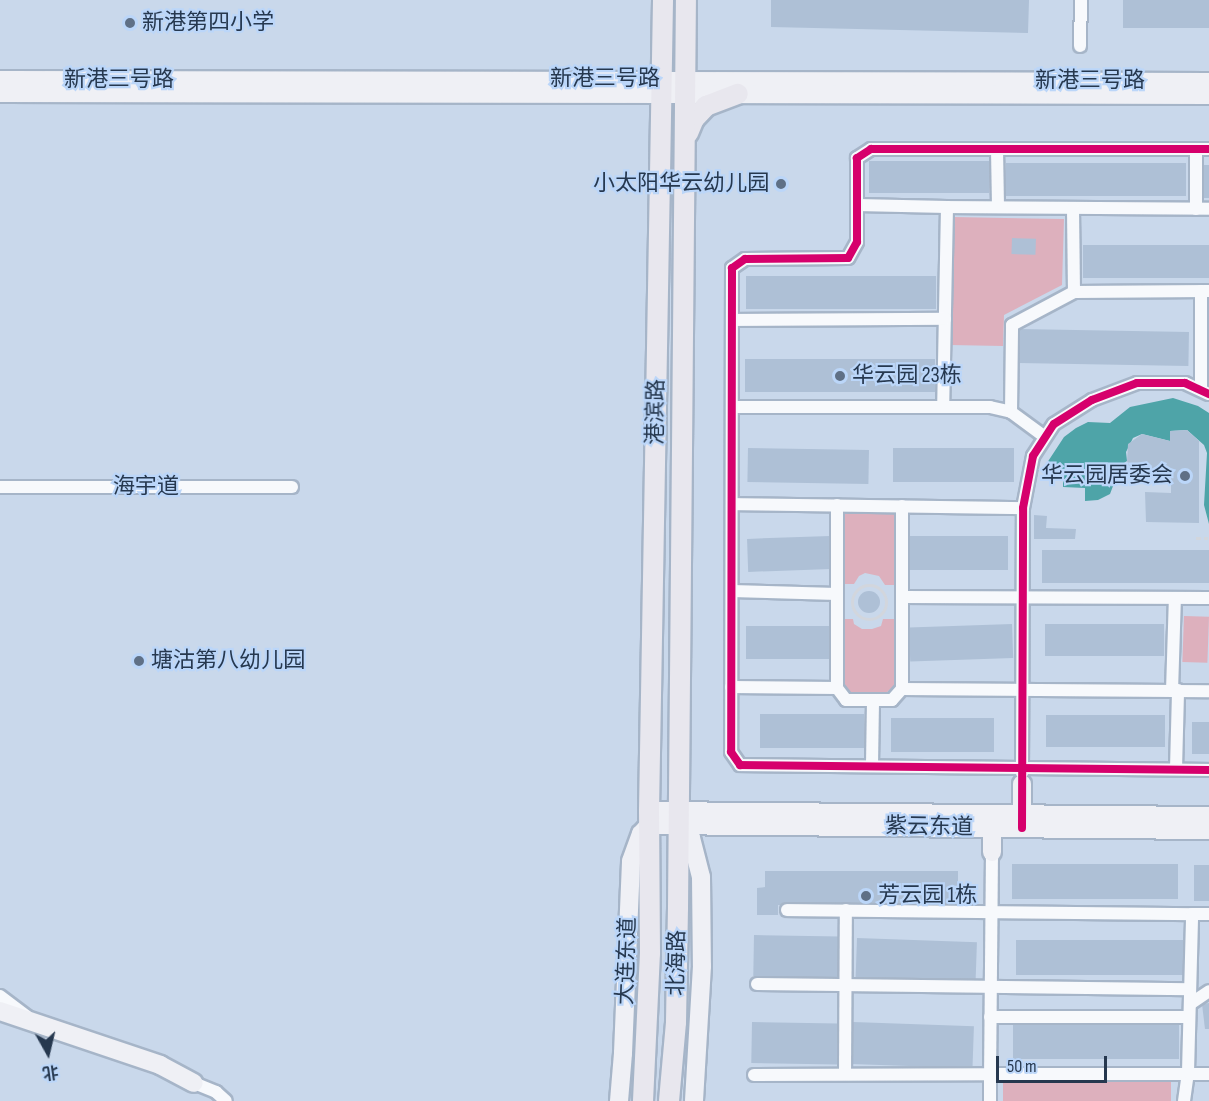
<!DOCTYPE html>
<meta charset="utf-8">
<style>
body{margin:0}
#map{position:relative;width:1209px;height:1101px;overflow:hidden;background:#c9d8eb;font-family:"Sofia Sans Condensed","Noto Sans SC",sans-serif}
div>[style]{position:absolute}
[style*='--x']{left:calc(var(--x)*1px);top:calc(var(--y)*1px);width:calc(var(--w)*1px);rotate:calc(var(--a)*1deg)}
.green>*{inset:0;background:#ddb0bd;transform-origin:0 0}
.water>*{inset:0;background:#4ea4a8}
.building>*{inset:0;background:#aec0d6;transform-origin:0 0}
.round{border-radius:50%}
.path>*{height:3px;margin-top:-1.5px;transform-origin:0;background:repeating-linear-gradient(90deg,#d2d6dd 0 4.5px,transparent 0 7.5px)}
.path>.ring{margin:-1.5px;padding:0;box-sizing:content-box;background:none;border:3px solid #d2d6dd;border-radius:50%}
.roads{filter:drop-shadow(2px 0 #a6b5c8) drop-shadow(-2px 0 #a6b5c8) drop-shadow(0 2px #a6b5c8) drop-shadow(0 -2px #a6b5c8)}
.street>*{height:12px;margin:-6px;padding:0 6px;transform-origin:6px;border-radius:6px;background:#f7f9fc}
.secondary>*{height:18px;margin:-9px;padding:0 9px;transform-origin:9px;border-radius:9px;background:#eff0f5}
.primary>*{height:20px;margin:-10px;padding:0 10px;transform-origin:10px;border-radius:10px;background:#e8e7ee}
.cycleway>*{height:8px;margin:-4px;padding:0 4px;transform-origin:4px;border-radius:4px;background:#d6006c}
.dots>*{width:16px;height:16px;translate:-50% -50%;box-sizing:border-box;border:3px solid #bbd6f9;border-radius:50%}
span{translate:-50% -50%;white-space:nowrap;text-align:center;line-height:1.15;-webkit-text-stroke:4.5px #bbd6f9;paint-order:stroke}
.poi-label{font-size:22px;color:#26384f}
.left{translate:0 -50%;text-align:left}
.right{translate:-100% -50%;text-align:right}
.street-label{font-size:22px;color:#26384f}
.north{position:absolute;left:18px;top:1023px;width:60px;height:60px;-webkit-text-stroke:4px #bbd6f9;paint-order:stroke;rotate:172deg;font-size:16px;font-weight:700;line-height:24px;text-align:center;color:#26384f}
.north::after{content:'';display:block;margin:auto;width:21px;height:27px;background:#26384f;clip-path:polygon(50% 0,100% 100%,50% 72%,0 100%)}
.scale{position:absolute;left:996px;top:1056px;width:111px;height:27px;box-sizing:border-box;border:3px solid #26384f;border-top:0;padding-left:8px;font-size:18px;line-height:21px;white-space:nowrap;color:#26384f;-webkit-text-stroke:4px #bbd6f9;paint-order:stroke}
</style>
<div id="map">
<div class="green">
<div style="clip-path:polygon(953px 217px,1064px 219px,1062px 285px,1004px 315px,1003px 346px,950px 345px)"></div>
<div style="clip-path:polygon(842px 512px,895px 513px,895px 585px,885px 585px,879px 576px,865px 573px,859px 576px,854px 584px,842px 584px)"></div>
<div style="left:1184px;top:616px;width:25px;height:46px;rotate:2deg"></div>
<div style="clip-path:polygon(841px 619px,853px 619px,854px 624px,862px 629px,872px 629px,881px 626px,883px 619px,895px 619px,894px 686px,886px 693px,851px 693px,843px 684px)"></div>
<div style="left:1003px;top:1082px;width:168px;height:19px"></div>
</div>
<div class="water">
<div style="clip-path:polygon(1173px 398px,1198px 406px,1209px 413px,1209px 524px,1204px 505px,1207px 453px,1204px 445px,1187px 430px,1170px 431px,1170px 441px,1142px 434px,1133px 438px,1126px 452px,1127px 461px,1121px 465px,1110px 494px,1098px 500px,1085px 501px,1085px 488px,1063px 487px,1063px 471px,1047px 471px,1045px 466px,1064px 437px,1076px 428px,1088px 422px,1110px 423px,1130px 407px)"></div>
</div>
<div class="building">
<div style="clip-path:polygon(771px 0,1029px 0,1028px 33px,771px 27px)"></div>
<div style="left:1123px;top:0;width:86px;height:28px"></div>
<div style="left:869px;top:161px;width:120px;height:32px"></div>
<div style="left:1186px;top:163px;width:33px;height:180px;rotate:90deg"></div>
<div style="left:1203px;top:165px;width:6px;height:33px"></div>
<div style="left:1012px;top:238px;width:24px;height:16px;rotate:2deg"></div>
<div style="left:1083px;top:245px;width:126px;height:33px"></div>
<div style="left:936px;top:276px;width:33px;height:190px;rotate:90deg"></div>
<div style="left:1019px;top:329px;width:170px;height:34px;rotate:1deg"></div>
<div style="left:935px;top:359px;width:33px;height:190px;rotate:90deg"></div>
<div style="clip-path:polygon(1187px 430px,1199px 441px,1199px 523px,1146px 522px,1145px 492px,1171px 493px,1171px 468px,1165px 468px,1156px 476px,1145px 477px,1136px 475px,1130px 470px,1127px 461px,1128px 444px,1142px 434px,1170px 441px,1170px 431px)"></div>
<div style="left:748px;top:448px;width:121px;height:34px;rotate:1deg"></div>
<div style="left:893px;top:448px;width:121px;height:34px"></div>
<div style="clip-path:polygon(1034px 515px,1047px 516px,1046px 528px,1076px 529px,1075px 539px,1034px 539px)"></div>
<div style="left:830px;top:536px;width:33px;height:83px;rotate:88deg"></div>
<div style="left:905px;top:536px;width:103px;height:34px"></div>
<div style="left:1042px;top:550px;width:167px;height:33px"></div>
<div class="round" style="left:858px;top:591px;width:22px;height:22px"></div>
<div style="left:1012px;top:624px;width:34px;height:103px;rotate:88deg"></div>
<div style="left:1164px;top:624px;width:32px;height:119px;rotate:90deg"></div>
<div style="left:830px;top:626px;width:33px;height:84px;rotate:90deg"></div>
<div style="left:864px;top:714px;width:34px;height:104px;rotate:90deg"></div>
<div style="left:1165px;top:715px;width:32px;height:119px;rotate:90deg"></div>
<div style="left:891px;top:718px;width:103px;height:34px"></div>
<div style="left:1192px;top:722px;width:17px;height:32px"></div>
<div style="left:1012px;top:864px;width:166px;height:35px"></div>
<div style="left:1194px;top:865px;width:15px;height:36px"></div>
<div style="clip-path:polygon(765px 871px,958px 871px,958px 888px,974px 888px,974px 909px,959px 910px,959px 905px,778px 905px,778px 915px,757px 915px,757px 888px,765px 887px)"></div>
<div style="left:754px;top:935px;width:86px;height:41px;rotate:1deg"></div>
<div style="left:857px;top:938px;width:120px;height:42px;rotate:2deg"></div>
<div style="left:1016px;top:940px;width:167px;height:35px"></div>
<div style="clip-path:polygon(1209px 1003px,1209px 1029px,1205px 1029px,1202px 1004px)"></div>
<div style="left:752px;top:1022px;width:86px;height:41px;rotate:1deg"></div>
<div style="left:853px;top:1022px;width:121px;height:42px;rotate:2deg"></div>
<div style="left:1013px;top:1024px;width:166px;height:35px"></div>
</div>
<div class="path">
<div style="--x:1196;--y:538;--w:13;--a:0"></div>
<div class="ring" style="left:852px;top:585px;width:31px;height:31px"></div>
</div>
<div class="roads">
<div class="street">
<div style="--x:1080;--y:46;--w:46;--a:-88.8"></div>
<div style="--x:997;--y:149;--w:58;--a:89"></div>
<div style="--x:1209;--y:149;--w:338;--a:180"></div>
<div style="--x:871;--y:149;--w:17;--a:147"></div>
<div style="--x:857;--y:158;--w:84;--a:90"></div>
<div style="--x:857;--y:242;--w:18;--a:119"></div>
<div style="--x:848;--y:258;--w:103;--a:179.4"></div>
<div style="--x:745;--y:259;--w:16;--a:145"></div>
<div style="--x:732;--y:268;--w:484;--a:90.1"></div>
<div style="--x:731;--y:752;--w:16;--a:55"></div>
<div style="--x:740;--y:765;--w:469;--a:0.6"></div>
<div style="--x:857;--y:205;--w:90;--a:1.3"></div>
<div style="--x:947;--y:207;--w:200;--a:91.1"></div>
<div style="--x:943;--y:407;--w:47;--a:0"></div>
<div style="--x:990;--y:407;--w:22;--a:13"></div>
<div style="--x:1011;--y:412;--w:42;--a:36.3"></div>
<div style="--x:947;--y:207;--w:262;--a:0.4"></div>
<div style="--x:1196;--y:209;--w:60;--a:-90"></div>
<div style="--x:1074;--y:292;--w:135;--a:-0.4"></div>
<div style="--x:732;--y:320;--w:213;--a:-0.3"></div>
<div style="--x:1201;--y:390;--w:99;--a:-90"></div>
<div style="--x:732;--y:407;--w:211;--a:0"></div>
<div style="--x:1011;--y:412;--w:87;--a:-89.3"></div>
<div style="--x:1012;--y:325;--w:70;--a:-28"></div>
<div style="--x:1074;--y:292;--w:84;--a:-90.7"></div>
<div style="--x:0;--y:487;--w:292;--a:0"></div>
<div style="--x:732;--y:504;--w:291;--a:0.8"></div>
<div style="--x:837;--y:505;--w:183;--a:90"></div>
<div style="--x:837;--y:688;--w:15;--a:53"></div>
<div style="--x:846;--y:700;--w:46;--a:0"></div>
<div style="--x:892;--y:700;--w:15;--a:-48"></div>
<div style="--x:902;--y:689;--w:183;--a:-90"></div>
<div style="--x:732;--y:591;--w:105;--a:1.6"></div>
<div style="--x:902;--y:597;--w:307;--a:0.2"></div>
<div style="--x:731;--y:687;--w:106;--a:0.5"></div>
<div style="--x:902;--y:689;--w:307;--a:0.4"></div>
<div style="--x:1172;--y:691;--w:93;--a:-88.2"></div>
<div style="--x:872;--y:765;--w:65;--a:-89.1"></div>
<div style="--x:1176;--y:769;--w:79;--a:-88.5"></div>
<div style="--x:1022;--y:773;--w:265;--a:-89.8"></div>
<div style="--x:1023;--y:508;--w:53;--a:-79.1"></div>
<div style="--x:1033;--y:456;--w:38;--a:-57"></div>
<div style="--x:1054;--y:424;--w:45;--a:-32.3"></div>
<div style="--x:1092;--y:400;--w:48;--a:-20.7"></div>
<div style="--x:1137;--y:383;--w:48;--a:0"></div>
<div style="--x:1185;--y:383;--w:26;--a:25"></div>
<div style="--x:992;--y:852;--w:222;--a:90.5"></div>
<div style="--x:990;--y:1074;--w:219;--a:0"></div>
<div style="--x:787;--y:910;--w:405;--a:0.6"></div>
<div style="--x:757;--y:984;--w:433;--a:0.7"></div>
<div style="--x:0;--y:996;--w:34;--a:37"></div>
<div style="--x:1190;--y:1004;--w:23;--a:-34"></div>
<div style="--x:990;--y:1017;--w:199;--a:0"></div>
<div style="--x:845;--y:1074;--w:164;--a:-89.7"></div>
<div style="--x:754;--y:1075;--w:236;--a:-0.2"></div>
<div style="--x:990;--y:1074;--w:27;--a:90"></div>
<div style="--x:194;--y:1083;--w:24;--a:22"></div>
<div style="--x:216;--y:1092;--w:13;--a:42"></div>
<div style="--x:1184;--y:1101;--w:29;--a:-82"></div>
<div style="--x:1188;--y:1072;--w:158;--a:-88.5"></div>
<div style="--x:1192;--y:914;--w:17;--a:0"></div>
</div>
<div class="secondary">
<div style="--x:0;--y:80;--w:1209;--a:0.09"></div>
<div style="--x:0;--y:93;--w:1209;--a:0.09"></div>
<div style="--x:1022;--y:784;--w:40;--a:90"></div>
<div style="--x:649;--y:811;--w:560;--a:0.51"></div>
<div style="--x:992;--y:815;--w:37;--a:90"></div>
<div style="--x:678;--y:824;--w:19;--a:47"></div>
<div style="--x:691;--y:838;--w:40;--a:75.6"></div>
<div style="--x:701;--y:877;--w:89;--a:89.4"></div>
<div style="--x:702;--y:966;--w:135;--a:93.4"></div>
<div style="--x:0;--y:1011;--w:169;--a:18.6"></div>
<div style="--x:160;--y:1065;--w:38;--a:28"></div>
<div style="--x:619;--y:1101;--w:48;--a:-85.2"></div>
<div style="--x:623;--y:1053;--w:192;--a:-87.6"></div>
<div style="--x:631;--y:861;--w:29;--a:-70"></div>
<div style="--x:641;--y:834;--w:12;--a:-48"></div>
<div style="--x:649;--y:825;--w:560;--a:0.51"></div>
</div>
<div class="primary">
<div style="--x:688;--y:133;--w:15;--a:-67"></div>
<div style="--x:694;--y:119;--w:18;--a:-47"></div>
<div style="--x:706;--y:106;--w:34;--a:-21"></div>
<div style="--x:643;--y:1101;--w:148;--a:-87.3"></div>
<div style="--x:650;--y:953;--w:142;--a:-90.4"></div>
<div style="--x:649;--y:811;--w:811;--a:-89.01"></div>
<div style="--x:669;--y:1101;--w:79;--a:-84.9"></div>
<div style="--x:676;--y:1022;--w:114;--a:-89"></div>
<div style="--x:678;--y:908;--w:908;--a:-89.5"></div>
</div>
</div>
<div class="cycleway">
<div style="--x:1209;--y:149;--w:338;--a:180"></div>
<div style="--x:871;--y:149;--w:17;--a:147"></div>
<div style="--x:857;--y:158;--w:84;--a:90"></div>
<div style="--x:857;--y:242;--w:18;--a:119"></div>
<div style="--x:848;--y:258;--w:103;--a:179.4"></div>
<div style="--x:745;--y:259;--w:16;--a:145"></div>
<div style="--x:732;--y:268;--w:484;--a:90.1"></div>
<div style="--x:731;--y:752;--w:16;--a:55"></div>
<div style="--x:740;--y:765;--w:469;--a:0.6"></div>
<div style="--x:1022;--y:828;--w:320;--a:-89.8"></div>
<div style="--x:1023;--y:508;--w:53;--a:-79.1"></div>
<div style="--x:1033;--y:456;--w:38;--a:-57"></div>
<div style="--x:1054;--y:424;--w:45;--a:-32.3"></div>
<div style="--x:1092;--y:400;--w:48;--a:-20.7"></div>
<div style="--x:1137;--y:383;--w:48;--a:0"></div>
<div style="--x:1185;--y:383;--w:26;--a:25"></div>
</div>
<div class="dots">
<div style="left:130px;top:23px;background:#5f7086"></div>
<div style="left:781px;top:184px;background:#5f7086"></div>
<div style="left:840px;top:376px;background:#5f7086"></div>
<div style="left:1185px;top:476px;background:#5f7086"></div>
<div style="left:139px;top:661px;background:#5f7086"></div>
<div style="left:866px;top:896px;background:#5f7086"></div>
</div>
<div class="poi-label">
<span class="left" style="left:142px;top:23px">新港第四小学</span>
<span class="right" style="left:769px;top:184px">小太阳华云幼儿园</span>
<span class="left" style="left:852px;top:376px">华云园 23栋</span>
<span class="right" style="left:1173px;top:476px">华云园居委会</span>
<span class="left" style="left:151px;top:661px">塘沽第八幼儿园</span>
<span class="left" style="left:878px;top:896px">芳云园 1栋</span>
</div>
<div class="street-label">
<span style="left:605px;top:79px">新港三号路</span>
<span style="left:119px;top:80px">新港三号路</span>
<span style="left:1090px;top:81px">新港三号路</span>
<span style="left:656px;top:412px;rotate:-89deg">港滨路</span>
<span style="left:146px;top:487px">海宇道</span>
<span style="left:929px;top:827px;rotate:1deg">紫云东道</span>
<span style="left:627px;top:961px;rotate:-88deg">大连东道</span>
<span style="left:677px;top:963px;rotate:-89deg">北海路</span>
</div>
<div class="north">北</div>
<div class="scale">50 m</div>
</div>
